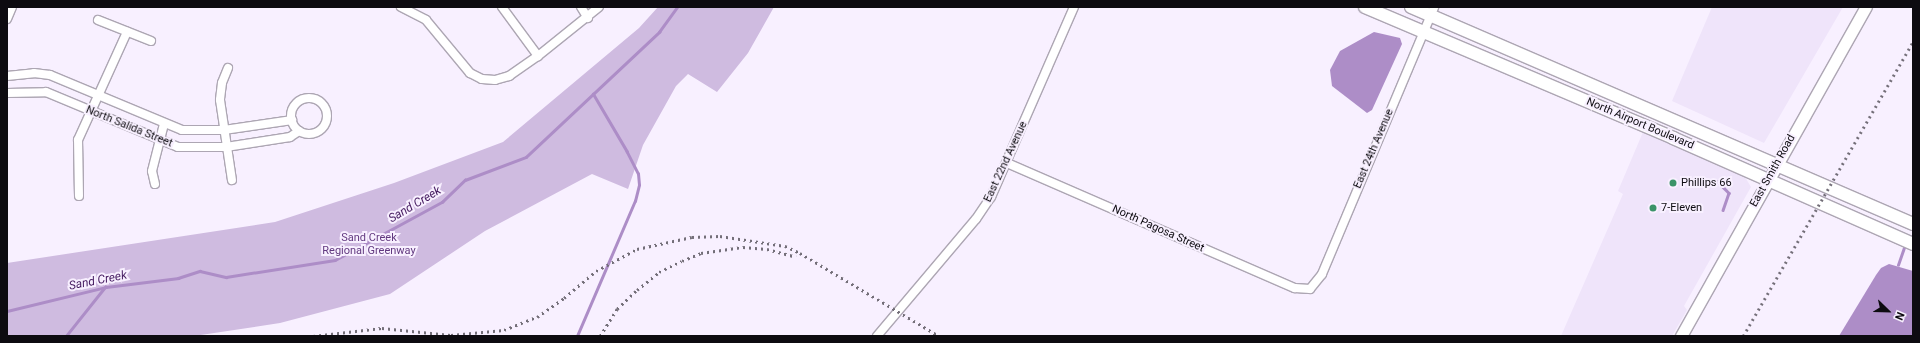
<!DOCTYPE html>
<style>
body{margin:0}
#map{position:relative;width:1920px;height:343px;overflow:hidden;background:#f8f0ff;font-family:Roboto,sans-serif}
div>[style]{position:absolute}
[style*='--x']{left:calc(var(--x)*1px);top:calc(var(--y)*1px);width:calc(var(--w)*1px);rotate:calc(var(--a)*1deg)}
.built>*{inset:0;background:#efe4fa}
.green>*{inset:0;background:#cfbbe0}
.water>*{inset:0;background:#ad8dc7}
.stream>*{height:2.5px;margin:-1.25px;padding:0 1.25px;transform-origin:1.25px;border-radius:1.25px;background:#ad8dc7}
.roads{filter:drop-shadow(1px 0 #ada6b3) drop-shadow(-1px 0 #ada6b3) drop-shadow(0 1px #ada6b3) drop-shadow(0 -1px #ada6b3)}
.street>*{height:8px;margin:-4px;padding:0 4px;transform-origin:4px;border-radius:4px;background:#fff}
.street>.ring{margin:-4px;padding:0;box-sizing:content-box;background:none;border:8px solid #fff;border-radius:50%}
.secondary>*{height:11px;margin:-5.5px;padding:0 5.5px;transform-origin:5.5px;border-radius:5.5px;background:#fff}
.primary>*{height:12px;margin:-6px;padding:0 6px;transform-origin:6px;border-radius:6px;background:#fff}
.rail>*{height:2.5px;margin-top:-1.25px;transform-origin:0;background:repeating-linear-gradient(90deg,#736e78 0 2px,transparent 0 6px)}
.dots>*{width:11px;height:11px;translate:-50% -50%;box-sizing:border-box;border:2px solid #f8f0ff;border-radius:50%}
span{translate:-50% -50%;white-space:nowrap;text-align:center;line-height:1.15;-webkit-text-stroke:4px #f8f0ff;paint-order:stroke}
.street-label{font-size:11px;color:#0d0b10}
.poi-label{font-size:11px;color:#0d0b10}
.left{translate:0 -50%;text-align:left}
.park-label{font-size:11px;color:#61387f}
.water-label{font-size:12px;color:#451b60;font-style:italic}
.frame{position:absolute;inset:0;border:8px solid #0d0b10;pointer-events:none}
.north{position:absolute;left:1868px;top:291px;width:40px;height:40px;-webkit-text-stroke:3px #f8f0ff;paint-order:stroke;rotate:113deg;font-size:11px;font-weight:700;line-height:16px;text-align:center;color:#0d0b10}
.north::after{content:'';display:block;margin:auto;width:14px;height:18px;background:#0d0b10;clip-path:polygon(50% 0,100% 100%,50% 72%,0 100%)}
</style>
<div id="map">
<div class="built">
<div style="clip-path:polygon(1712px 7px,1843px 7px,1764px 143px,1672px 101px)"></div>
<div style="clip-path:polygon(1643px 132px,1745px 177px,1751px 187px,1684px 306px,1687px 310px,1672px 336px,1561px 336px,1623px 194px,1618px 191px)"></div>
</div>
<div class="green">
<div style="clip-path:polygon(658px 7px,774px 7px,748px 53px,717px 92px,688px 74px,676px 86px,643px 145px,628px 189px,592px 174px,485px 231px,390px 294px,280px 323px,194px 336px,7px 336px,7px 263px,275px 222px,394px 183px,503px 142px,639px 28px)"></div>
</div>
<div class="water">
<div style="clip-path:polygon(1374px 32px,1400px 38px,1402px 44px,1372px 110px,1367px 113px,1332px 86px,1330px 70px,1340px 51px)"></div>
<div style="clip-path:polygon(1889px 264px,1913px 271px,1913px 336px,1839px 336px,1876px 275px,1881px 268px)"></div>
</div>
<div class="stream">
<div style="--x:1717;--y:181;--w:17;--a:45"></div>
<div style="--x:1729;--y:193;--w:18;--a:109"></div>
<div style="--x:1898;--y:265;--w:21;--a:-71"></div>
<div style="--x:7;--y:311;--w:102;--a:-13.6"></div>
<div style="--x:106;--y:287;--w:73;--a:-7.1"></div>
<div style="--x:178;--y:278;--w:23;--a:-18"></div>
<div style="--x:200;--y:271;--w:27;--a:13"></div>
<div style="--x:226;--y:277;--w:110;--a:-8.9"></div>
<div style="--x:335;--y:260;--w:122;--a:-28.5"></div>
<div style="--x:442;--y:202;--w:32;--a:-44"></div>
<div style="--x:465;--y:180;--w:65;--a:-20.7"></div>
<div style="--x:526;--y:157;--w:183;--a:-43.2"></div>
<div style="--x:659;--y:32;--w:31;--a:-54"></div>
<div style="--x:66;--y:336;--w:63;--a:-51.5"></div>
<div style="--x:577;--y:336;--w:147;--a:-66.8"></div>
<div style="--x:635;--y:201;--w:16;--a:-76"></div>
<div style="--x:639;--y:185;--w:11;--a:-95"></div>
<div style="--x:638;--y:174;--w:25;--a:-117"></div>
<div style="--x:627;--y:152;--w:67;--a:-120.4"></div>
</div>
<div class="roads">
<div class="street">
<div style="--x:401;--y:7;--w:28;--a:27"></div>
<div style="--x:426;--y:20;--w:69;--a:50.3"></div>
<div style="--x:470;--y:73;--w:13;--a:27"></div>
<div style="--x:482;--y:79;--w:13;--a:4"></div>
<div style="--x:495;--y:80;--w:15;--a:-16"></div>
<div style="--x:509;--y:76;--w:35;--a:-35"></div>
<div style="--x:538;--y:56;--w:78;--a:-38.8"></div>
<div style="--x:502;--y:7;--w:61;--a:53.7"></div>
<div style="--x:581;--y:7;--w:13;--a:58"></div>
<div style="--x:7;--y:19;--w:13;--a:-67"></div>
<div style="--x:98;--y:20;--w:57;--a:21.6"></div>
<div style="--x:228;--y:68;--w:16;--a:112"></div>
<div style="--x:222;--y:83;--w:17;--a:97"></div>
<div style="--x:220;--y:100;--w:81;--a:81.5"></div>
<div style="--x:7;--y:76;--w:27;--a:-6"></div>
<div style="--x:34;--y:73;--w:16;--a:7"></div>
<div style="--x:50;--y:75;--w:143;--a:22.6"></div>
<div style="--x:182;--y:130;--w:42;--a:0"></div>
<div style="--x:224;--y:130;--w:69;--a:-8.4"></div>
<div style="--x:7;--y:93;--w:39;--a:-1"></div>
<div style="--x:46;--y:92;--w:143;--a:22.6"></div>
<div style="--x:178;--y:147;--w:48;--a:0"></div>
<div style="--x:226;--y:147;--w:65;--a:-8.9"></div>
<div style="--x:290;--y:137;--w:11;--a:-34"></div>
<div class="ring" style="left:291px;top:98px;width:28px;height:28px"></div>
<div style="--x:1007;--y:163;--w:314;--a:23.5"></div>
<div style="--x:1295;--y:288;--w:15;--a:4"></div>
<div style="--x:1310;--y:289;--w:19;--a:-51"></div>
<div style="--x:1322;--y:274;--w:290;--a:-67.2"></div>
<div style="--x:155;--y:184;--w:13;--a:-103"></div>
<div style="--x:152;--y:171;--w:49;--a:-75.7"></div>
<div style="--x:79;--y:196;--w:56;--a:-91"></div>
<div style="--x:78;--y:140;--w:119;--a:-65.6"></div>
<div style="--x:877;--y:336;--w:153;--a:-49.8"></div>
<div style="--x:976;--y:219;--w:27;--a:-56"></div>
<div style="--x:991;--y:197;--w:207;--a:-66.4"></div>
</div>
<div class="secondary">
<div style="--x:1681;--y:336;--w:377;--a:-60.7"></div>
</div>
<div class="primary">
<div style="--x:1365;--y:7;--w:335;--a:23"></div>
<div style="--x:1673;--y:138;--w:262;--a:23.8"></div>
<div style="--x:1411;--y:7;--w:547;--a:23.38"></div>
</div>
</div>
<div class="rail">
<div style="--x:313;--y:336;--w:69;--a:-6.6"></div>
<div style="--x:382;--y:328;--w:69;--a:5.8"></div>
<div style="--x:451;--y:335;--w:53;--a:-5.4"></div>
<div style="--x:504;--y:330;--w:35;--a:-22"></div>
<div style="--x:537;--y:317;--w:33;--a:-35"></div>
<div style="--x:564;--y:298;--w:42;--a:-40.2"></div>
<div style="--x:596;--y:271;--w:47;--a:-28.2"></div>
<div style="--x:637;--y:249;--w:56;--a:-12.3"></div>
<div style="--x:692;--y:237;--w:28;--a:-2"></div>
<div style="--x:720;--y:236;--w:66;--a:8.7"></div>
<div style="--x:785;--y:246;--w:17;--a:25"></div>
<div style="--x:800;--y:253;--w:162;--a:30.8"></div>
<div style="--x:600;--y:336;--w:32;--a:-58"></div>
<div style="--x:617;--y:309;--w:28;--a:-44"></div>
<div style="--x:637;--y:290;--w:28;--a:-39"></div>
<div style="--x:659;--y:272;--w:25;--a:-26"></div>
<div style="--x:682;--y:261;--w:21;--a:-23"></div>
<div style="--x:701;--y:253;--w:42;--a:-8.1"></div>
<div style="--x:743;--y:247;--w:24;--a:5"></div>
<div style="--x:767;--y:249;--w:30;--a:15"></div>
<div style="--x:1743;--y:336;--w:340;--a:-60"></div>
</div>
<div class="dots">
<div style="left:1673px;top:183px;background:#3b9368"></div>
<div style="left:1653px;top:208px;background:#3b9368"></div>
</div>
<div class="street-label">
<span style="left:1640px;top:124px;rotate:23deg">North Airport Boulevard</span>
<span style="left:129px;top:127px;rotate:22deg">North Salida Street</span>
<span style="left:1374px;top:149px;rotate:-67deg">East 24th Avenue</span>
<span style="left:1006px;top:162px;rotate:-65deg">East 22nd Avenue</span>
<span style="left:1773px;top:171px;rotate:-61deg">East Smith Road</span>
<span style="left:1158px;top:229px;rotate:24deg">North Pagosa Street</span>
</div>
<div class="poi-label">
<span class="left" style="left:1681px;top:183px">Phillips 66</span>
<span class="left" style="left:1661px;top:208px">7-Eleven</span>
</div>
<div class="park-label">
<span style="left:369px;top:245px">Sand Creek<br>Regional Greenway</span>
</div>
<div class="water-label">
<span style="left:415px;top:205px;rotate:-31deg">Sand Creek</span>
<span style="left:98px;top:281px;rotate:-11deg">Sand Creek</span>
</div>
<div class="frame"></div>
<div class="north">N</div>
</div>
